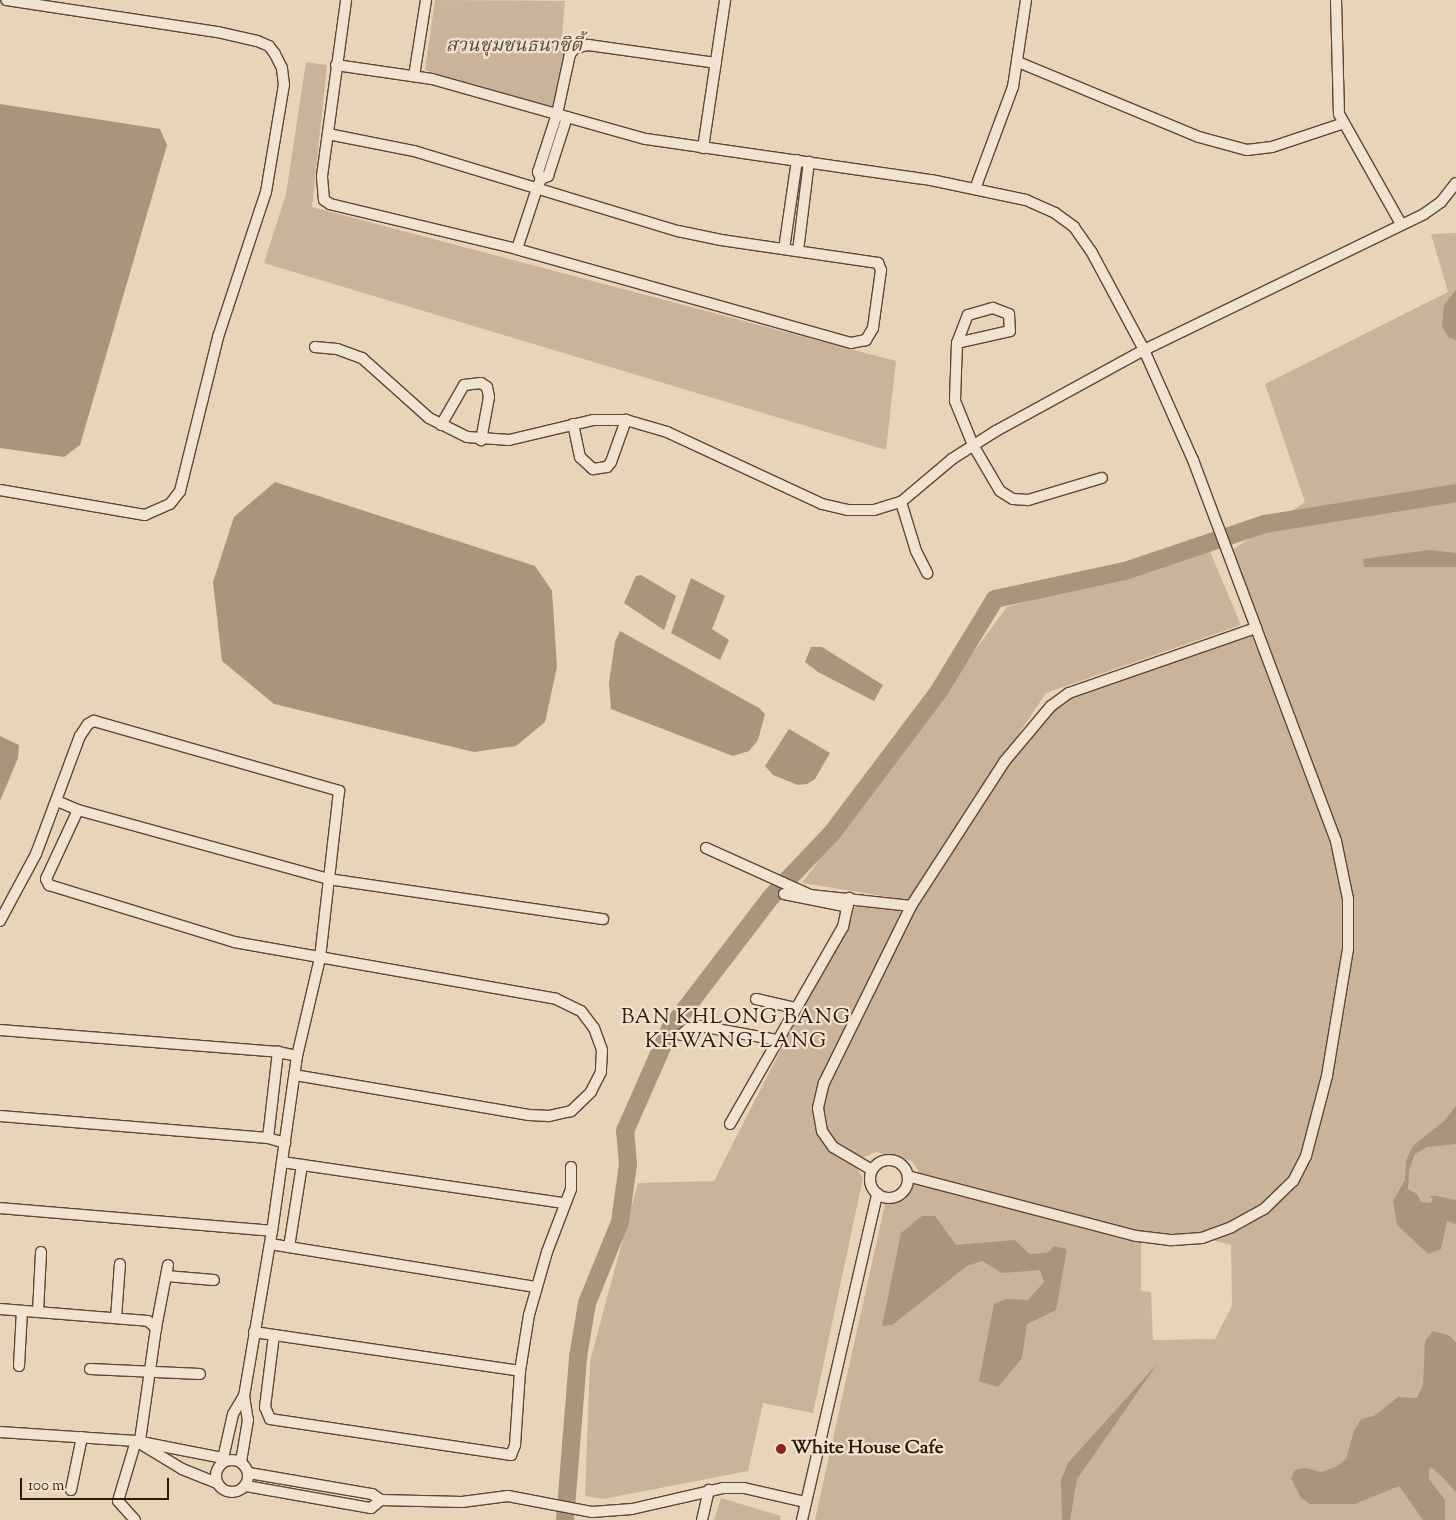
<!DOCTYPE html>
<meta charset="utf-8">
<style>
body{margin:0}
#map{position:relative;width:1456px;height:1520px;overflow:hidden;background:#e8d4b9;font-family:"Sorts Mill Goudy","Noto Serif Thai",serif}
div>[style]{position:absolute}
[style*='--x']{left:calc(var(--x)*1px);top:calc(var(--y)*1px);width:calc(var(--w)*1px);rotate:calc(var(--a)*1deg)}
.green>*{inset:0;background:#c9b49b}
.water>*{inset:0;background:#a9947c}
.river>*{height:18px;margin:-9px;padding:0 9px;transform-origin:9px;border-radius:9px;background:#a9947c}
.roads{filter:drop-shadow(1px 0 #5e4734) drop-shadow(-1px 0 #5e4734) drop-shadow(0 1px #5e4734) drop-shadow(0 -1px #5e4734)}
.street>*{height:10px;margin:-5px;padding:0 5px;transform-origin:5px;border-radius:5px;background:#f0e3d2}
.street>.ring{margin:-5px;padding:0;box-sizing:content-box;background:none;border:10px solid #f0e3d2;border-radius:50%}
.dots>*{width:14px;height:14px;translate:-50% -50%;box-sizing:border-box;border:2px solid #f0e3d2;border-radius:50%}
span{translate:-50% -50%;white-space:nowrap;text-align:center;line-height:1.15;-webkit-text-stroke:4.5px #f0e3d2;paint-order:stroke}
.park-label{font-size:19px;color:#5e4733;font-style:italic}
.poi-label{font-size:19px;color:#301807;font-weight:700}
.left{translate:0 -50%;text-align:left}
.quarter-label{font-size:21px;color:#301807;letter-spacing:1px}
.scale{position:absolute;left:20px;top:1478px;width:149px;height:22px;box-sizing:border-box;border:2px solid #301807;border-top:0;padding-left:6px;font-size:15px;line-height:18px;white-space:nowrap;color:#301807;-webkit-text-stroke:4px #f0e3d2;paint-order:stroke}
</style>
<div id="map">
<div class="green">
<div style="clip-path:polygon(435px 0,565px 1px,562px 36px,585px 40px,577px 43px,553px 108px,425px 70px)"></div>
<div style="clip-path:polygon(306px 62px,327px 65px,312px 207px,896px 361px,886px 450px,264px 263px,286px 194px)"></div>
<div style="clip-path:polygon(evenodd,1456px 233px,1456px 1520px,815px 1520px,885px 1204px,905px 1200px,911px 1186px,923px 1179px,912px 1161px,876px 1152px,855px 1161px,851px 1159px,863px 1178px,813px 1413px,763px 1403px,748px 1471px,603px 1499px,585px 1496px,590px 1361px,638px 1183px,714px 1181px,843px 927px,849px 898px,911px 906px,1004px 762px,1062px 698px,1256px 628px,1229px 552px,1305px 502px,1265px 384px,1448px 292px,1431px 234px,1456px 233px,1141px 1237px,1202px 1238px,1231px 1245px,1232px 1306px,1215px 1339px,1153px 1340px,1151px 1292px,1141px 1291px,1141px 1237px)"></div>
<div style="clip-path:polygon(1209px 549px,1241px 625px,1046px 693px,908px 900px,802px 883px,1007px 607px)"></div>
<div style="clip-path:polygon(721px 1498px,781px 1516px,780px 1520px,714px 1520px)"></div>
</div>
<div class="water">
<div style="clip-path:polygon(0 104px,160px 129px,167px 145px,80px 445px,64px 457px,0 448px)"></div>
<div style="clip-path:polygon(1456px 290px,1456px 340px,1448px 337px,1442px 326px,1444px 305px)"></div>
<div style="clip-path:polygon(275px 482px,535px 566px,552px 591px,557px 667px,545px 722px,516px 746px,474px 752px,274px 704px,222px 661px,213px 582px,234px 517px)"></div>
<div style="clip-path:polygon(1429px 550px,1456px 553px,1456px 567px,1364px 567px,1363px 559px)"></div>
<div style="clip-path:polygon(641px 575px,676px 596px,664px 630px,624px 603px,636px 576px)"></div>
<div style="clip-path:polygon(691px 578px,725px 596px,712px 629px,729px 640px,720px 660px,671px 633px)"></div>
<div style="clip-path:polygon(620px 631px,759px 708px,765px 714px,758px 740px,749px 751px,733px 756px,611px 709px,609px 683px,615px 642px)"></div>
<div style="clip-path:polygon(811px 647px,822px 647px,883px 685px,874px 701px,818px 672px,805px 662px)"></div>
<div style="clip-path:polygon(789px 729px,830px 753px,815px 779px,807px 784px,798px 785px,773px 775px,765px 766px)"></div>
<div style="clip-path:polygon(0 736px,19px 745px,18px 758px,0 801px)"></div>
<div style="clip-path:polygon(1456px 1106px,1456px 1144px,1427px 1147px,1415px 1154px,1409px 1170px,1408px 1189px,1417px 1194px,1421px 1202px,1430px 1203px,1433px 1200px,1430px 1196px,1436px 1196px,1456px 1200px,1456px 1224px,1447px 1221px,1441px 1249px,1428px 1254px,1397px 1225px,1393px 1201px,1405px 1180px,1406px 1161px,1413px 1146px,1444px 1121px)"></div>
<div style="clip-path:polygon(922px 1216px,935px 1216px,956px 1245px,1015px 1240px,1029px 1254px,1047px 1253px,1054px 1246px,1067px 1249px,1056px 1310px,1027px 1324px,1022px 1358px,998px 1387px,979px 1381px,994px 1304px,1006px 1299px,1028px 1300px,1044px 1282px,1040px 1270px,1002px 1273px,982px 1261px,967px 1266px,892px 1325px,882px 1326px,901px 1233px)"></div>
<div style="clip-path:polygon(1433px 1331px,1450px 1336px,1456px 1343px,1456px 1492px,1441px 1476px,1431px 1467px,1429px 1470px,1429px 1479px,1445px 1500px,1445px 1520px,1423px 1520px,1399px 1486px,1355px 1504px,1310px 1504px,1301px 1498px,1291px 1478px,1295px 1470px,1306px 1468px,1321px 1472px,1336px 1467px,1346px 1459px,1354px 1431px,1361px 1419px,1374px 1416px,1398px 1397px,1417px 1398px,1423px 1385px,1425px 1341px)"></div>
<div style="clip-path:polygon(1158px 1363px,1077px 1479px,1070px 1520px,1062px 1520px,1061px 1480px,1068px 1463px)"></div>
</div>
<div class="river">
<div style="--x:565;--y:1520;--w:164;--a:-85.4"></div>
<div style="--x:578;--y:1357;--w:55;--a:-80.5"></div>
<div style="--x:587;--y:1303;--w:87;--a:-67.8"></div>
<div style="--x:620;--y:1222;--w:59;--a:-82.1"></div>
<div style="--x:628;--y:1164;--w:33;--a:-95"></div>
<div style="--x:625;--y:1131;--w:111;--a:-66.2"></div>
<div style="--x:670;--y:1029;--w:166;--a:-52.6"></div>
<div style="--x:771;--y:897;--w:88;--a:-46.4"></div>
<div style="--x:832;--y:833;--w:178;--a:-53"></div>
<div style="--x:939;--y:691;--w:108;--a:-58.7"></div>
<div style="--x:995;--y:599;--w:133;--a:-12.2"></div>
<div style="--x:1125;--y:571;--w:148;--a:-18.6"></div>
<div style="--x:1265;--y:524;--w:193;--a:-9.2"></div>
</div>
<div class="roads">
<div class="street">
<div style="--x:1336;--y:0;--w:114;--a:88.5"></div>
<div style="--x:1339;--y:114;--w:126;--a:60.6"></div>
<div style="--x:1018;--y:62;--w:196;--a:22.5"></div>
<div style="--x:1199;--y:137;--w:50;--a:15.2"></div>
<div style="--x:1247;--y:150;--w:25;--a:-7"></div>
<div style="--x:1272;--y:147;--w:76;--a:-18.4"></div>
<div style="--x:336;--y:65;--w:97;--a:8.3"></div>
<div style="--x:432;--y:79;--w:222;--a:15.7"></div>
<div style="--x:646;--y:139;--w:288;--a:8.2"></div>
<div style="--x:931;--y:180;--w:97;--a:11.9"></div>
<div style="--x:1026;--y:200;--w:32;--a:24"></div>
<div style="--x:1055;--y:213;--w:24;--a:36"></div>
<div style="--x:1074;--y:227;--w:29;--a:55"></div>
<div style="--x:1091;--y:251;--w:112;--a:61.8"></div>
<div style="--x:1144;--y:350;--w:120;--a:66"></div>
<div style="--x:1193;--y:460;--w:179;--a:69.4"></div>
<div style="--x:414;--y:76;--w:77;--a:-81"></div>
<div style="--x:328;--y:134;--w:88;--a:11.2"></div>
<div style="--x:414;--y:151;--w:276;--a:16.9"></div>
<div style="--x:678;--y:231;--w:44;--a:11.8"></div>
<div style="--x:721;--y:240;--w:159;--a:8.3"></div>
<div style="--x:878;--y:263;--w:8;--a:67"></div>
<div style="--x:881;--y:270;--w:59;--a:97.9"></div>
<div style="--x:873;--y:328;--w:14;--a:120"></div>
<div style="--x:866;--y:340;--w:15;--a:169"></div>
<div style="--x:851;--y:343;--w:347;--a:-164.3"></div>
<div style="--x:517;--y:249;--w:192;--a:-166.5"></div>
<div style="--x:330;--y:204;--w:7;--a:-146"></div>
<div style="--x:324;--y:200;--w:24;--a:-95"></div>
<div style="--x:322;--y:176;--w:178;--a:-82.2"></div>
<div style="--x:703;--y:148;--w:150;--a:-81.5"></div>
<div style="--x:541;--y:179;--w:8;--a:-113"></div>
<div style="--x:538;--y:172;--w:61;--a:-71.9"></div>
<div style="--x:557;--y:114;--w:61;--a:-77.8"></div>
<div style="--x:570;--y:54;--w:8;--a:-50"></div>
<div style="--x:575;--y:48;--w:13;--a:-13"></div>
<div style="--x:588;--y:45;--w:129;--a:8"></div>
<div style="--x:975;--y:189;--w:109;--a:-69.6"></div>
<div style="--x:1013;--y:87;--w:88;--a:-81.5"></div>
<div style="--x:517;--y:249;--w:64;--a:-71.8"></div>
<div style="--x:537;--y:188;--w:10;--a:-66"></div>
<div style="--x:541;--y:179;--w:8;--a:-23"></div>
<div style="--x:548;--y:176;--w:62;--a:-72.1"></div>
<div style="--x:784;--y:249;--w:90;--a:-81.7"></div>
<div style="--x:798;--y:251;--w:90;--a:-83"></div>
<div style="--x:993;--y:308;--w:17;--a:21"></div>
<div style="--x:1009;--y:314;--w:17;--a:87"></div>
<div style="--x:1010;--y:331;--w:54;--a:167.2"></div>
<div style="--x:957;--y:343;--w:30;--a:-69"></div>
<div style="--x:968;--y:315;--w:26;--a:-16"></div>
<div style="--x:957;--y:343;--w:58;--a:92"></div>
<div style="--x:955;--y:401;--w:48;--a:67.8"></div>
<div style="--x:973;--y:445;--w:53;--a:59.6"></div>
<div style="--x:1000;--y:491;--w:15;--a:32"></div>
<div style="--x:1013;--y:499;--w:15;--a:4"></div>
<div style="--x:1028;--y:500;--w:77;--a:-16.6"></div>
<div style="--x:315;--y:347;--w:22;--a:5"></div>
<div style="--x:337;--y:349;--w:27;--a:20"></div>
<div style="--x:362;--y:358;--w:90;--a:41.8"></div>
<div style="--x:429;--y:418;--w:42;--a:26.6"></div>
<div style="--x:467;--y:437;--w:42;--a:4.1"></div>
<div style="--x:509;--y:440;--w:86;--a:-13.4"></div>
<div style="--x:593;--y:420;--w:33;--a:0"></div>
<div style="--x:626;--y:420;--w:43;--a:16.3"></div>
<div style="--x:667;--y:432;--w:171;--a:24.9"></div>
<div style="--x:822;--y:504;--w:26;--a:13"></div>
<div style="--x:847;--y:510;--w:27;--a:0"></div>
<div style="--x:874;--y:510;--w:28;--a:-17"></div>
<div style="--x:901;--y:502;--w:67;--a:-40.1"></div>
<div style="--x:952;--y:459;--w:52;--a:-32.5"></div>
<div style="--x:996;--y:431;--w:169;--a:-28.7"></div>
<div style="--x:1144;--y:350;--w:311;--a:-25.9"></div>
<div style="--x:1424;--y:214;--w:21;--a:-35"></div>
<div style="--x:1441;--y:202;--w:24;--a:-52"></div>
<div style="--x:573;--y:424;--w:34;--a:78"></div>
<div style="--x:580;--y:457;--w:18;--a:43"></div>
<div style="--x:593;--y:469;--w:14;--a:-8"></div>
<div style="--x:607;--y:467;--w:6;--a:-51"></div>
<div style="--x:611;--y:462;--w:45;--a:-70.3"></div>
<div style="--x:441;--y:425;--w:46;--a:-60.1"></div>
<div style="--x:464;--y:385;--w:17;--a:-7"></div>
<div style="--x:481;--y:383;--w:7;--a:34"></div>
<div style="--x:487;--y:387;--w:10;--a:79"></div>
<div style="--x:489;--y:397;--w:44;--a:100.5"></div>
<div style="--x:0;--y:490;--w:147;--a:9.8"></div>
<div style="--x:145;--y:515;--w:27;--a:-24"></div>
<div style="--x:170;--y:504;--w:16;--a:-52"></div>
<div style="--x:180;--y:491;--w:159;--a:-76.1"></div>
<div style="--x:218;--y:337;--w:153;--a:-71.7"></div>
<div style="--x:266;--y:192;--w:109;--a:-80.5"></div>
<div style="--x:284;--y:85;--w:17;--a:-97"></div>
<div style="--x:282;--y:68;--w:16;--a:-117"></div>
<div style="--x:275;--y:54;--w:10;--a:-127"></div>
<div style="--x:269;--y:46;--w:13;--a:-157"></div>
<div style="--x:257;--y:41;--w:41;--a:-167.3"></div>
<div style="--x:217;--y:32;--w:213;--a:-171.4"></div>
<div style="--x:901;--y:502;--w:51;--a:73"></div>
<div style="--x:916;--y:551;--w:25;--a:63"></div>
<div style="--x:57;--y:801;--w:23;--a:23"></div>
<div style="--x:78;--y:810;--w:259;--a:15.4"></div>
<div style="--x:328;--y:879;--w:278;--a:8.3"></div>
<div style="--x:78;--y:810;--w:76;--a:114.9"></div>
<div style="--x:46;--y:879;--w:7;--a:63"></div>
<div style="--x:49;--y:885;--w:194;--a:17.1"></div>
<div style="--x:234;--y:942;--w:327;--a:10"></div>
<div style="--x:556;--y:999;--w:28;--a:26"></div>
<div style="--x:581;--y:1011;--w:21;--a:53"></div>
<div style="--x:594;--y:1028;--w:23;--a:70"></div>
<div style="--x:602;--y:1050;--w:22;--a:93"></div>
<div style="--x:601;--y:1072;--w:22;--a:117"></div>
<div style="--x:591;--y:1092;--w:28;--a:136"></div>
<div style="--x:571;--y:1111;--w:23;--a:167"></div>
<div style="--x:549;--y:1116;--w:20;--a:-177"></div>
<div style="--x:529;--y:1115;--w:237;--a:-170.3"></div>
<div style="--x:706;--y:848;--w:114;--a:24.3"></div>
<div style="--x:810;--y:895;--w:102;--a:6.2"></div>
<div style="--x:784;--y:894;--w:65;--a:11.5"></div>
<div style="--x:0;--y:921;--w:76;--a:-61.8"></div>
<div style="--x:36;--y:854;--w:126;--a:-69.6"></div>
<div style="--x:80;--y:736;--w:14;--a:-56"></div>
<div style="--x:88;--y:724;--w:7;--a:-27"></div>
<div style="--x:94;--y:721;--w:255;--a:15.9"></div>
<div style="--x:339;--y:791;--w:168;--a:96.5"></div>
<div style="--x:320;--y:958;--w:101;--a:103.2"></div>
<div style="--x:297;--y:1056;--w:177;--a:98.1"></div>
<div style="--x:272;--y:1231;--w:167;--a:99.6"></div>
<div style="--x:244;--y:1396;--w:24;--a:81"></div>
<div style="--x:248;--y:1420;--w:43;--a:99.5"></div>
<div style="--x:756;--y:999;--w:41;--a:12.7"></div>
<div style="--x:0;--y:1030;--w:279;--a:4.5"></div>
<div style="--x:278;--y:1052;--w:19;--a:12"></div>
<div style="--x:681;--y:1035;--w:11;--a:-41"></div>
<div style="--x:689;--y:1028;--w:11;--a:-10"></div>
<div style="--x:700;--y:1026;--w:78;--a:10.3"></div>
<div style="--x:0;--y:1116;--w:269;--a:4.7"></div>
<div style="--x:268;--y:1138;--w:18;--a:16"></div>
<div style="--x:730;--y:1124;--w:227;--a:-60.2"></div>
<div style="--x:843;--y:927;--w:30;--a:-78"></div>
<div style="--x:268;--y:1138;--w:87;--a:-83.4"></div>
<div class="ring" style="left:870px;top:1160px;width:28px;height:28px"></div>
<div style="--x:282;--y:1162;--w:285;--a:8.3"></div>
<div style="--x:872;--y:1170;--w:45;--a:-149.5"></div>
<div style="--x:833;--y:1147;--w:19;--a:-125"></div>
<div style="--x:822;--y:1131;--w:23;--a:-100"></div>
<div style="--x:818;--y:1108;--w:26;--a:-77"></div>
<div style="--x:824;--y:1083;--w:197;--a:-63.8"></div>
<div style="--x:911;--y:906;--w:171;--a:-57.1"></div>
<div style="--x:1004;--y:762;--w:73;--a:-50"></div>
<div style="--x:1051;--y:706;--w:22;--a:-36"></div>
<div style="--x:1069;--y:693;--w:198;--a:-19.2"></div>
<div style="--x:1256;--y:628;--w:228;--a:69.4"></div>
<div style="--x:1336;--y:841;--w:59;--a:78.3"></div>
<div style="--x:1348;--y:899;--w:50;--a:90"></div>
<div style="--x:1348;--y:949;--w:129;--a:99.4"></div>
<div style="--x:1327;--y:1076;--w:83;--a:104.7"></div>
<div style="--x:1306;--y:1156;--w:28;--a:117"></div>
<div style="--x:1293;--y:1181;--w:40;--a:136"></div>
<div style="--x:1264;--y:1209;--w:37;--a:151"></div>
<div style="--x:1232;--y:1227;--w:32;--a:160"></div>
<div style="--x:1202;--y:1238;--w:32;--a:176"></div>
<div style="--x:1170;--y:1240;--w:34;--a:-173"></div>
<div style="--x:1136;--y:1236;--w:236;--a:-165.3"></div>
<div style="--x:0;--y:1208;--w:273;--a:4.8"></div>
<div style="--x:270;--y:1244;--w:269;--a:9.2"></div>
<div style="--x:289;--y:1247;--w:83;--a:-81"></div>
<div style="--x:166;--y:1276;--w:48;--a:4.8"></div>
<div style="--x:0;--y:1309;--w:148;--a:4.6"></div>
<div style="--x:148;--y:1321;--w:11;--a:41"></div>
<div style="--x:156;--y:1328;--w:114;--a:98.1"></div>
<div style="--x:38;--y:1312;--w:60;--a:-87.1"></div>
<div style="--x:116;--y:1318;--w:54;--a:-85.8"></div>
<div style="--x:156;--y:1328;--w:64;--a:-79.2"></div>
<div style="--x:254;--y:1332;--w:269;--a:8.3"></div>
<div style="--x:274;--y:1335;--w:73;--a:97.1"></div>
<div style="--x:265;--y:1407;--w:13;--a:67"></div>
<div style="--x:270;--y:1419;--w:244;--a:8.5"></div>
<div style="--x:511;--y:1455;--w:11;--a:-68"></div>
<div style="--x:515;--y:1445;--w:74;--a:-86.1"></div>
<div style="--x:520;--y:1371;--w:57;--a:-80.9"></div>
<div style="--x:529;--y:1315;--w:66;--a:-74.1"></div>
<div style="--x:547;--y:1252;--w:67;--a:-69.1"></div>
<div style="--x:571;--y:1189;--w:22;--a:-90"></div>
<div style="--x:19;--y:1366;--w:55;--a:-86.9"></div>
<div style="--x:90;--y:1369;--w:110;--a:2.6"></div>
<div style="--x:0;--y:1432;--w:136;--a:3.8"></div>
<div style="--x:136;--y:1441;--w:89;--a:11.1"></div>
<div class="ring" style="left:216px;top:1460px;width:22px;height:22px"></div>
<div style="--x:222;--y:1463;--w:50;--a:-77.3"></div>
<div style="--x:233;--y:1414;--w:21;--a:-59"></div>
<div style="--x:249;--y:1473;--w:125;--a:9.7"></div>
<div style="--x:372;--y:1494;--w:11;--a:34"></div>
<div style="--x:381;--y:1500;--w:81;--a:1.4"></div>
<div style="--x:462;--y:1502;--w:46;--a:-7.4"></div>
<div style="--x:508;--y:1496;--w:86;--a:10.8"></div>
<div style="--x:592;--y:1512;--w:40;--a:-4.3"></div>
<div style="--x:632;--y:1509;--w:93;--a:-13"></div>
<div style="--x:723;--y:1488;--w:21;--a:0"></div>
<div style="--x:744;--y:1488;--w:63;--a:12.9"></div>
<div style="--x:246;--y:1486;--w:127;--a:10"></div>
<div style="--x:371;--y:1508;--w:13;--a:-39"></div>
<div style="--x:71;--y:1490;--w:54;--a:-78.3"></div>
<div style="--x:135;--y:1520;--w:25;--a:-132"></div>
<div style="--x:118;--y:1501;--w:63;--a:-73.3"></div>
<div style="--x:136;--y:1441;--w:54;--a:31.3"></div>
<div style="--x:182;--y:1469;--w:38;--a:22"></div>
<div style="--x:702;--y:1520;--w:31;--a:-77"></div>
<div style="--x:802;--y:1520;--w:335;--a:-77"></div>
</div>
</div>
<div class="dots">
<div style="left:781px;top:1449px;background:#8f2418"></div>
</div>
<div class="park-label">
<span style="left:514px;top:47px">สวนชุมชนธนาซิตี้</span>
</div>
<div class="poi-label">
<span class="left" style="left:791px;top:1449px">White House Cafe</span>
</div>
<div class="quarter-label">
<span style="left:736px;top:1030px">BAN KHLONG BANG<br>KHWANG LANG</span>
</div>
<div class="scale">100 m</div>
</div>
